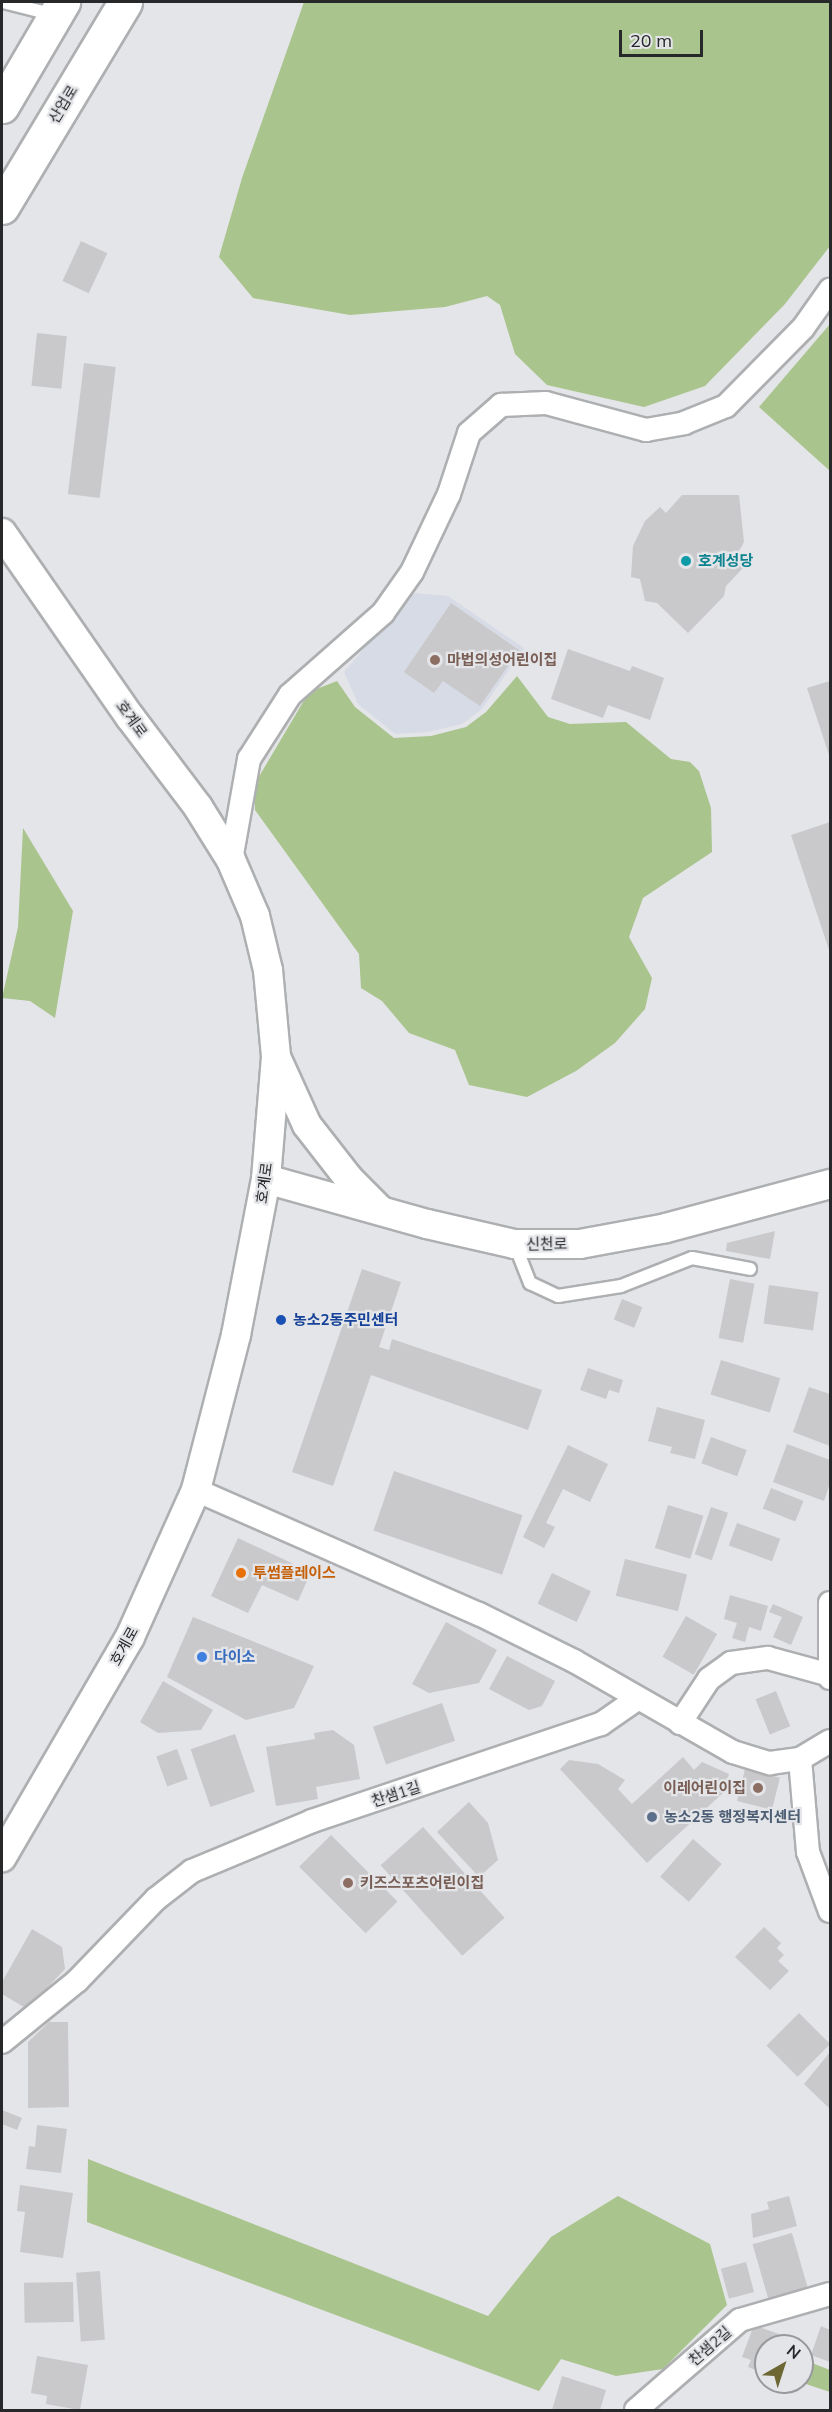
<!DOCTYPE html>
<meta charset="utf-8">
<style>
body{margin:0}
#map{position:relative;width:832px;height:2412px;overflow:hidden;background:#e4e5e8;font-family:Mulish,"Noto Sans KR",sans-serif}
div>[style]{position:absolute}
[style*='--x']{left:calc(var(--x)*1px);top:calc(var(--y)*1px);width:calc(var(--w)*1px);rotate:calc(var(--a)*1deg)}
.built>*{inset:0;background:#d6dbe5}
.green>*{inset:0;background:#aac48d}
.building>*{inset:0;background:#c9c8cb;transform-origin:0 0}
.roads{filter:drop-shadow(2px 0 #adafb1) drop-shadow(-2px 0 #adafb1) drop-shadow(0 2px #adafb1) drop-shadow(0 -2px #adafb1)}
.service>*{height:12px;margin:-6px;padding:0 6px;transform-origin:6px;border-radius:6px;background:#fff}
.minor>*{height:22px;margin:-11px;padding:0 11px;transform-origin:11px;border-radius:11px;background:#fff}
.tertiary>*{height:28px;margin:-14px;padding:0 14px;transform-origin:14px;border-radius:14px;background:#fff}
.secondary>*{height:33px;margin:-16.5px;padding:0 16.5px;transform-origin:16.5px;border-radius:16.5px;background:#fff}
.dots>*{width:16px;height:16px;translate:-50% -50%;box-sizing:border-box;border:3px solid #e4e5e8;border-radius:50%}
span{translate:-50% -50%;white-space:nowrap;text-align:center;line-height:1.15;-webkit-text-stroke:4.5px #e4e5e8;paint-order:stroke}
.street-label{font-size:15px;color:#272829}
.culture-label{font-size:15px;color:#0d838f;font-weight:700}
.left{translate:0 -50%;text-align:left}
.education-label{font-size:15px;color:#785e54;font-weight:700}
.right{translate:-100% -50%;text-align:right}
.transit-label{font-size:15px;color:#164399;font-weight:700}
.food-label{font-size:15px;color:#c56008;font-weight:700}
.shop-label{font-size:15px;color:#366cbe;font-weight:700}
.service-label{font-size:15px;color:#4e5e75;font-weight:700}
.frame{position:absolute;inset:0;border:3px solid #272829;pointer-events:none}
.north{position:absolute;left:754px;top:2334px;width:60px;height:60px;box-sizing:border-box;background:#e4e5e8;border:2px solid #98999c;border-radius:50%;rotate:39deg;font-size:16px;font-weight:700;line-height:24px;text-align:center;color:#272829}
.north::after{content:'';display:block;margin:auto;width:21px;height:27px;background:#6c6733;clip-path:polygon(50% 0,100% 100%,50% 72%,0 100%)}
.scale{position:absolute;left:619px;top:30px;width:84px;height:27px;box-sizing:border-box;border:3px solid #272829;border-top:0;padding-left:8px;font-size:18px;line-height:21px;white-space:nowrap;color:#272829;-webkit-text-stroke:4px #e4e5e8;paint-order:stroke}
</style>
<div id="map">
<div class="built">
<div style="clip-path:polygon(412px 593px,448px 596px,524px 648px,482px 709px,462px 724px,428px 732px,395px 734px,358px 704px,344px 672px)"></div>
</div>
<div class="green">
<div style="clip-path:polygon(304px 2px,830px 2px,830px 246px,785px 304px,705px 386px,644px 407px,547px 385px,515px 354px,500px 305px,487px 296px,445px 307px,350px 315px,253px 298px,219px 257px,242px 178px)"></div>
<div style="clip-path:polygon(830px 324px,830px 471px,759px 407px)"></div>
<div style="clip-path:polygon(517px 676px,548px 717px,570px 724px,626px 722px,671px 759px,690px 762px,699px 771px,711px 808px,712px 852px,643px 898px,629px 937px,652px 978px,645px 1009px,615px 1043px,576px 1071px,527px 1097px,469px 1085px,455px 1050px,409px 1033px,382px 1001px,361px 988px,359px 954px,255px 810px,254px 785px,309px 692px,337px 681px,355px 707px,394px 738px,431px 736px,466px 727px,486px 712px)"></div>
<div style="clip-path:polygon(23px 828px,73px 911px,55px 1018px,30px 1001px,2px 998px,18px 927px)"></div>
<div style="clip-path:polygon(88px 2159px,488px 2316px,551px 2237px,618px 2196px,710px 2244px,727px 2305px,663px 2369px,616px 2376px,561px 2359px,539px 2391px,87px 2222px)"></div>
<div style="clip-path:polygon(812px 2363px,830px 2370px,830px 2392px,806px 2384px)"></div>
</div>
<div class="building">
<div style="left:81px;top:241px;width:29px;height:44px;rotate:25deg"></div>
<div style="left:37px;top:333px;width:30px;height:53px;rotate:6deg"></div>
<div style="left:84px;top:363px;width:32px;height:132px;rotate:7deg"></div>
<div style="clip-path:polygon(682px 495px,739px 495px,744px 542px,738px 553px,743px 568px,726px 586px,724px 596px,688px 633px,657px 603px,645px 601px,640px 579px,631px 577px,633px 546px,645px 521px,660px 507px,666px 513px)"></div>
<div style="clip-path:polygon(451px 603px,519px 650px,480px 706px,443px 681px,434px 693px,404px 672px)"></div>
<div style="clip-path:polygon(568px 649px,630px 671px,632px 666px,664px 678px,650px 720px,608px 705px,603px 718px,551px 699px)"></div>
<div style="clip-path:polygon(830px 681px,830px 758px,807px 688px)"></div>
<div style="clip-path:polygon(830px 822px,830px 953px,791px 835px)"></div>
<div style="clip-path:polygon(775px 1231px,770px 1259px,726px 1251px,727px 1243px)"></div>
<div style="clip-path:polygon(362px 1269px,401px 1282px,379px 1347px,389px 1350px,392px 1339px,542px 1390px,528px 1430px,371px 1375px,333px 1486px,292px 1472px)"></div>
<div style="left:730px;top:1279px;width:25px;height:60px;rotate:11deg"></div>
<div style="left:769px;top:1285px;width:50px;height:39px;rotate:8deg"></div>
<div style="left:622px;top:1299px;width:22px;height:22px;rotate:22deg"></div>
<div style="left:721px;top:1360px;width:62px;height:36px;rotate:17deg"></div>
<div style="clip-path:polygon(588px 1368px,623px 1380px,619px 1393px,609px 1390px,606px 1399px,580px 1390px)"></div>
<div style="clip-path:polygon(809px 1387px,830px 1394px,830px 1446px,793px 1432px)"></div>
<div style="clip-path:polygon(657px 1407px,705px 1420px,695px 1459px,670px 1453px,672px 1447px,648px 1441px)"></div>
<div style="left:711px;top:1437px;width:38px;height:28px;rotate:20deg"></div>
<div style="clip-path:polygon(787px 1444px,830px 1460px,830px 1483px,824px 1501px,773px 1482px)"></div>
<div style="clip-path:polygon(568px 1445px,608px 1464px,590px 1502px,563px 1489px,546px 1523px,555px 1527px,544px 1548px,523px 1537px)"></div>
<div style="left:394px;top:1471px;width:136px;height:63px;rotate:19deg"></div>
<div style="left:771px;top:1488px;width:35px;height:22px;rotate:22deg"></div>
<div style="left:668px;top:1505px;width:37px;height:45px;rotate:17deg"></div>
<div style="left:711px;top:1507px;width:18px;height:50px;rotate:19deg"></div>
<div style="left:737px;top:1523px;width:46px;height:24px;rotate:20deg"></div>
<div style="clip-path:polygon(238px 1538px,311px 1572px,298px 1601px,262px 1585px,248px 1613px,211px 1596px)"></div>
<div style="left:625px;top:1559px;width:64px;height:38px;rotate:14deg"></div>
<div style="left:552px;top:1573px;width:43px;height:34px;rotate:25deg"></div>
<div style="clip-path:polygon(730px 1595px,768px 1606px,761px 1631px,749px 1627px,745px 1642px,732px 1638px,737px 1623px,724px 1619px)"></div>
<div style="clip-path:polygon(773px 1604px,803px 1617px,791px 1645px,773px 1637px,782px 1617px,769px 1612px)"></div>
<div style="left:686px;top:1616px;width:36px;height:47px;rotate:30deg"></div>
<div style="clip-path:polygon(193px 1617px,314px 1666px,294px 1708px,246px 1720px,167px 1677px)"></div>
<div style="clip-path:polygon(446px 1622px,497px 1650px,479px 1683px,429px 1693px,412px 1684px)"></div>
<div style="clip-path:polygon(507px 1656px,555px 1681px,542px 1706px,529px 1710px,489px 1689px)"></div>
<div style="clip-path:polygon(163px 1681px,213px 1710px,201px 1730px,158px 1733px,140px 1722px)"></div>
<div style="left:776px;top:1691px;width:38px;height:22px;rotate:68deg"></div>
<div style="left:442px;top:1703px;width:40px;height:73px;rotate:71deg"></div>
<div style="clip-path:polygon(333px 1730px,354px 1745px,360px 1779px,316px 1787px,318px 1799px,276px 1806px,266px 1747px,315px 1739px,314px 1733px)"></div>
<div style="left:235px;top:1734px;width:61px;height:47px;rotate:71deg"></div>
<div style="left:177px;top:1749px;width:32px;height:22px;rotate:70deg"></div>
<div style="clip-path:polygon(683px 1757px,694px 1770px,702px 1762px,729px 1774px,724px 1792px,647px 1863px,560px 1769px,569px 1760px,598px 1764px,625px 1780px,618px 1789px,632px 1804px)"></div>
<div style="left:745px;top:1769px;width:36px;height:33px;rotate:14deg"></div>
<div style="clip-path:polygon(469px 1802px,488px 1823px,498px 1860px,479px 1877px,437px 1832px)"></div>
<div style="left:423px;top:1827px;width:122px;height:57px;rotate:48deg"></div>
<div style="left:331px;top:1835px;width:94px;height:45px;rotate:45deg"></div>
<div style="left:693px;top:1839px;width:38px;height:50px;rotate:41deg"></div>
<div style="clip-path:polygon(764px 1927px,781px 1943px,777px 1948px,784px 1955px,778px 1961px,789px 1971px,770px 1990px,735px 1957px)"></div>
<div style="clip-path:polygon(32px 1929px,62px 1947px,65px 1969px,27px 2009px,2px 1994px,2px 1982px)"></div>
<div style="left:799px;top:2013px;width:44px;height:46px;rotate:45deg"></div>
<div style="clip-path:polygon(49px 2022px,68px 2022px,69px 2107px,28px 2108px,28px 2042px)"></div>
<div style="clip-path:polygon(830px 2052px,830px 2109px,804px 2084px)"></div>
<div style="clip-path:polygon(2px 2110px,22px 2118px,17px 2130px,2px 2124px)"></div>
<div style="clip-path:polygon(37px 2125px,67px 2129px,61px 2173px,26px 2169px,29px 2146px,35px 2147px)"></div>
<div style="clip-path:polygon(20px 2185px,73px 2193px,63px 2258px,20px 2252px,25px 2212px,17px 2211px)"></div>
<div style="clip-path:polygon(789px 2196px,797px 2226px,753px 2238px,751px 2214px,769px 2209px,767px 2202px)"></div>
<div style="left:792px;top:2233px;width:62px;height:41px;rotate:74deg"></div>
<div style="left:746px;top:2262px;width:31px;height:26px;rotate:75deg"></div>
<div style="left:100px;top:2271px;width:69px;height:24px;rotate:86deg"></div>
<div style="left:73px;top:2282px;width:40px;height:49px;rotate:89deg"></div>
<div style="clip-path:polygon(754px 2325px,798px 2341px,797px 2346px,766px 2346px,766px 2374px,748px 2367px,751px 2360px,742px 2357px)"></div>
<div style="clip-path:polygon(821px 2326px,830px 2330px,830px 2362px,811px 2355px)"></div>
<div style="clip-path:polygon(37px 2356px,88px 2365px,80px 2410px,46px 2404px,47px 2396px,31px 2393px)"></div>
<div style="clip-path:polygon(562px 2376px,606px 2390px,600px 2410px,552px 2410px)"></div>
</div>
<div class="roads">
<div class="service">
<div style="--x:3;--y:2;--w:54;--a:14"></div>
<div style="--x:515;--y:1245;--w:41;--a:68.5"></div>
<div style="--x:530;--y:1283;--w:31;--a:25"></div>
<div style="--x:558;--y:1296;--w:64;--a:-9"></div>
<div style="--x:621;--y:1286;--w:76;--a:-21.5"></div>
<div style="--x:692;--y:1258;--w:59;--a:10.7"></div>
</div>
<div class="minor">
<div style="--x:231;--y:860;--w:103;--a:-79.9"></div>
<div style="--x:249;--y:759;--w:76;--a:-57.4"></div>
<div style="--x:290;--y:695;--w:124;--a:-41.4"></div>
<div style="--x:383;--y:613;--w:50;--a:-54.7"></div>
<div style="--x:412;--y:572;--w:86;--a:-64.6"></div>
<div style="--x:449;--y:494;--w:64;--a:-71.8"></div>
<div style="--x:469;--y:433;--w:43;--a:-41.2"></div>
<div style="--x:501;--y:405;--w:45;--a:-2.5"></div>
<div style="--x:546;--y:403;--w:104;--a:15.1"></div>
<div style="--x:646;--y:430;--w:39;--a:-10"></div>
<div style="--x:684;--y:423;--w:45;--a:-22"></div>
<div style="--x:726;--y:406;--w:110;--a:-45.4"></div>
<div style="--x:803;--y:328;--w:47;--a:-54.6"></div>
<div style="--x:196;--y:1490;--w:309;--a:23.7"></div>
<div style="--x:479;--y:1614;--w:106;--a:26.3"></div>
<div style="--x:574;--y:1661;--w:183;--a:29.8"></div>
<div style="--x:733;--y:1752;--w:39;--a:17"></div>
<div style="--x:770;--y:1763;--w:30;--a:-8"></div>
<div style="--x:800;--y:1759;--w:35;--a:-31"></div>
<div style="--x:830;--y:1603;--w:75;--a:90"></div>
<div style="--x:680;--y:1723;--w:53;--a:-56.6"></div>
<div style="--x:709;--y:1679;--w:27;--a:-36"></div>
<div style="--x:731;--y:1663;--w:37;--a:-8"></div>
<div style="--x:768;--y:1658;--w:64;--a:15.3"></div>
<div style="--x:800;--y:1759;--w:93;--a:85.1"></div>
<div style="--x:808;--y:1852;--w:63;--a:69.6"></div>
<div style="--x:2;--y:2042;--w:97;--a:-39.1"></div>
<div style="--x:77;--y:1981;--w:114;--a:-46.1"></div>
<div style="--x:156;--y:1899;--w:46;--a:-37.9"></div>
<div style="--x:192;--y:1871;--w:130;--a:-22.6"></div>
<div style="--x:312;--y:1821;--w:305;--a:-18.6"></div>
<div style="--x:601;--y:1724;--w:44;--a:-34.8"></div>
<div style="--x:636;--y:2410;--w:138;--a:-40.9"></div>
<div style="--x:740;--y:2320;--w:94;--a:-16.1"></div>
</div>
<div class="tertiary">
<div style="--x:2;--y:533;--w:224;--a:55.2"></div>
<div style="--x:130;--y:717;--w:113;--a:52.9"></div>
<div style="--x:198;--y:807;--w:62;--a:58.1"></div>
<div style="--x:231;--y:860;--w:61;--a:66.8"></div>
<div style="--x:255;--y:916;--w:56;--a:76.5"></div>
<div style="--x:268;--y:970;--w:87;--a:84.7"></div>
<div style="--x:276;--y:1057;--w:122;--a:94.7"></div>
<div style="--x:266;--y:1179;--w:159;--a:100.9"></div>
<div style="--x:236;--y:1335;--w:160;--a:104.5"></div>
<div style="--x:196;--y:1490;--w:161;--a:114.2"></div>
<div style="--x:130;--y:1637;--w:255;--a:120.2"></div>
<div style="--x:277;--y:1059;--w:72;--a:65.6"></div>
<div style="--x:307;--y:1125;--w:68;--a:52.1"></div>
<div style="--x:349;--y:1179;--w:44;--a:45"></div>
<div style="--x:266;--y:1179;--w:167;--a:15.6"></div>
<div style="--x:427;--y:1224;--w:89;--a:12.9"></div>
<div style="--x:514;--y:1244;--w:66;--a:0"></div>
<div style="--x:580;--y:1244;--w:87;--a:-10.5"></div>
<div style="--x:666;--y:1228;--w:170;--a:-15"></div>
</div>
<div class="secondary">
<div style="--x:2;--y:106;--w:121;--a:-59.6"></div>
<div style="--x:2;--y:207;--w:239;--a:-59"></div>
</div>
</div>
<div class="dots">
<div style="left:686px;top:561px;background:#0f9aa8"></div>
<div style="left:435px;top:660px;background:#8d6e63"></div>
<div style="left:281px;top:1320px;background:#1a4fb4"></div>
<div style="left:241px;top:1573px;background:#e8710a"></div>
<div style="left:202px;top:1657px;background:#3f7fe0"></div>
<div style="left:758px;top:1788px;background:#8d6e63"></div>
<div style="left:652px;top:1817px;background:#5c6f8a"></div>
<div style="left:348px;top:1883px;background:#8d6e63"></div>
</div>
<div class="street-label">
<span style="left:63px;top:104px;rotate:-59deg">산업로</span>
<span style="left:132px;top:719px;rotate:54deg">호계로</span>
<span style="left:264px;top:1183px;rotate:-82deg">호계로</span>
<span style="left:547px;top:1244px;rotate:-1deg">신천로</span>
<span style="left:124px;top:1646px;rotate:-61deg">호계로</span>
<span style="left:396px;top:1794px;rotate:-18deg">찬샘1길</span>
<span style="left:710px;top:2346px;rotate:-41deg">찬샘2길</span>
</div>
<div class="culture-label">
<span class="left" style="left:698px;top:561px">호계성당</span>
</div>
<div class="education-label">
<span class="left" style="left:447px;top:660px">마법의성어린이집</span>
<span class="right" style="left:746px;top:1788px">이레어린이집</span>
<span class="left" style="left:360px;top:1883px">키즈스포츠어린이집</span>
</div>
<div class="transit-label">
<span class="left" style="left:293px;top:1320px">농소2동주민센터</span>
</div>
<div class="food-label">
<span class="left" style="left:253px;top:1573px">투썸플레이스</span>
</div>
<div class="shop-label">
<span class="left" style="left:214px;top:1657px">다이소</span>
</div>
<div class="service-label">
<span class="left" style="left:664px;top:1817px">농소2동 행정복지센터</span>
</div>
<div class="frame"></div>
<div class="north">N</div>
<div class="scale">20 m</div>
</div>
